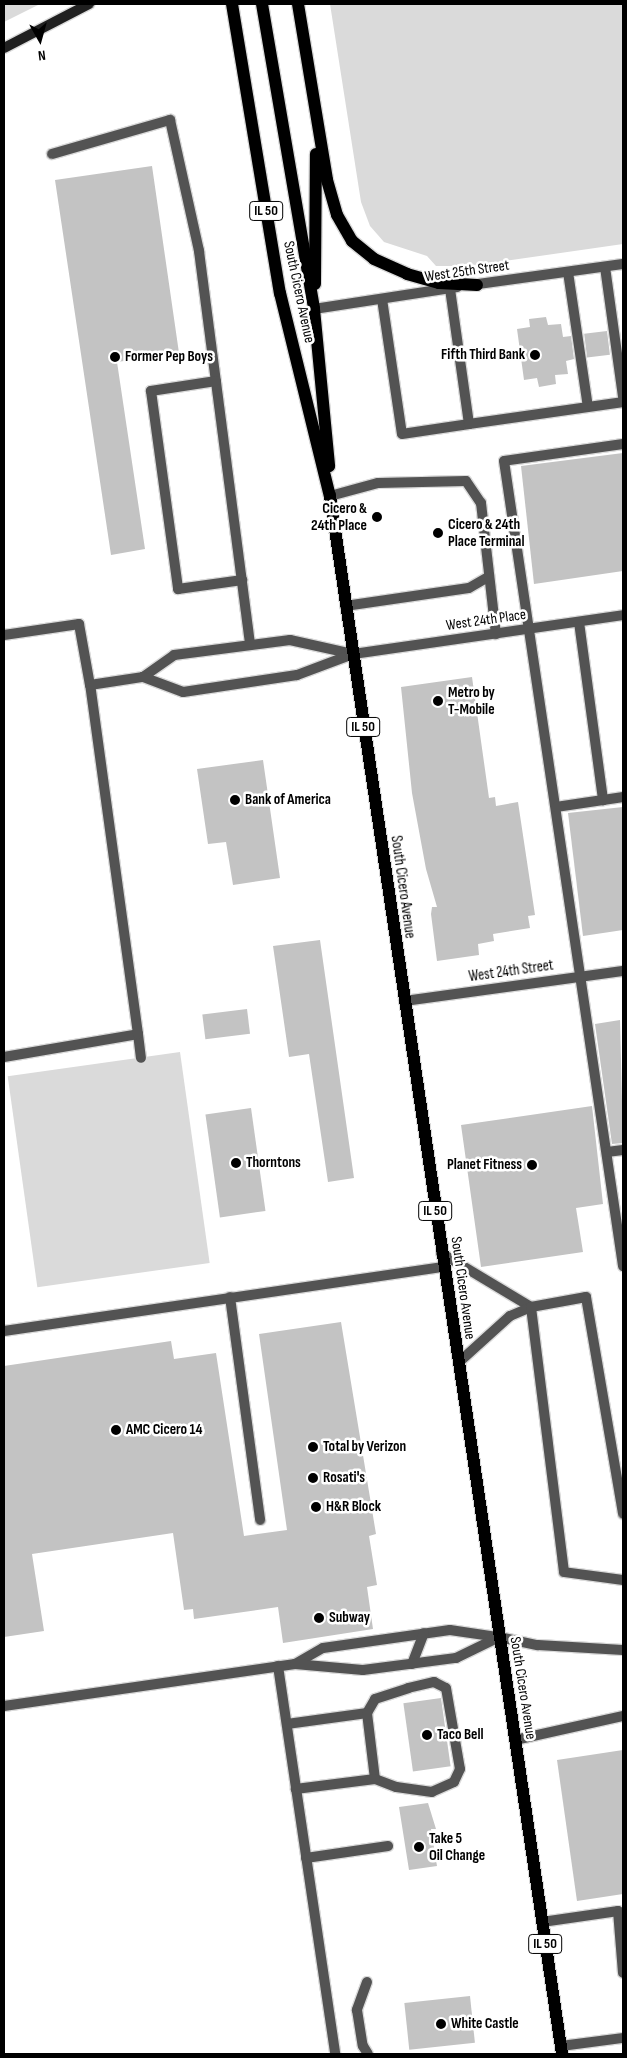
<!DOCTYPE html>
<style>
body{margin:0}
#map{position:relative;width:627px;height:2058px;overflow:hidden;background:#fff;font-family:"Sofia Sans Condensed",sans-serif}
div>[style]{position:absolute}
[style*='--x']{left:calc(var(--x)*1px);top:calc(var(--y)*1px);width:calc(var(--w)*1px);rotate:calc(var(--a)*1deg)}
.green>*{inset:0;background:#dadada;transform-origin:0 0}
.building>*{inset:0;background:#c3c3c3;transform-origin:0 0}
.roads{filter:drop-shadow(1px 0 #dbdbdb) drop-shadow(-1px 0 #dbdbdb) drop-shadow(0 1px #dbdbdb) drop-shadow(0 -1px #dbdbdb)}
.service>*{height:10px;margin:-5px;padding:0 5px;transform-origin:5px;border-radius:5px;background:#535353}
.minor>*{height:10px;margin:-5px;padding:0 5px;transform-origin:5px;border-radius:5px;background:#535353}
.tertiary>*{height:10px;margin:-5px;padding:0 5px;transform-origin:5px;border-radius:5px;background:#535353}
.secondary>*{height:10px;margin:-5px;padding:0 5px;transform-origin:5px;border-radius:5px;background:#202020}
.primary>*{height:12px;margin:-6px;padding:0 6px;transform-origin:6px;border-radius:6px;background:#000}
.dots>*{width:14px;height:14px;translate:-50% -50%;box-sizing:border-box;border:2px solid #fff;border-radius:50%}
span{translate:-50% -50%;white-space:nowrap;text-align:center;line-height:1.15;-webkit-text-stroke:5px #fff;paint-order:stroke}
.shield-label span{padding:1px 4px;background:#fff;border:1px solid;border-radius:4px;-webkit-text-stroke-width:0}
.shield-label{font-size:14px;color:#000;font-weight:700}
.street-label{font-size:15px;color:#000}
.poi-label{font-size:15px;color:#000;font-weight:700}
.right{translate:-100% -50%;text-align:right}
.left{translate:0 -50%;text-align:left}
.frame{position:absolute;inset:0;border:5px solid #000;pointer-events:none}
.north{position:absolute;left:15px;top:15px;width:50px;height:50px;-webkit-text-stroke:4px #fff;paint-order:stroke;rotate:173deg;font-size:14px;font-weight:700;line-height:20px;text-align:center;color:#000}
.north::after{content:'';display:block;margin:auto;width:18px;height:22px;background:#000;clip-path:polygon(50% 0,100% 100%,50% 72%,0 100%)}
</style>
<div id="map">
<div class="green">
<div style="clip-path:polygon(4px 4px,40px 4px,4px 22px)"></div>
<div style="clip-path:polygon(330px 4px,623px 4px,623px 244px,470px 266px,436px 266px,427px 256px,384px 242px,370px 226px,361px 202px)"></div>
<div style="left:180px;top:1052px;width:213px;height:174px;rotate:82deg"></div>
</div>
<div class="building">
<div style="clip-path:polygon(152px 166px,179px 353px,117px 362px,145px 549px,111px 555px,55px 180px)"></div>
<div style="clip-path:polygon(546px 317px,548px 325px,561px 324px,563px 337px,571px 336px,574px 359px,566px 361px,568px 374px,555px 375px,556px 384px,539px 387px,537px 378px,524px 380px,517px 329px,530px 327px,529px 319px)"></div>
<div style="left:607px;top:331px;width:24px;height:23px;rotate:83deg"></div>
<div style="clip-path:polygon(623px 453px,623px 571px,534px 584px,521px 466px)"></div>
<div style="clip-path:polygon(472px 677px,489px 798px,495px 797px,496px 806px,518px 802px,535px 915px,528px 916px,530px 928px,493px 934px,494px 941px,478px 944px,479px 955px,437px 961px,431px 914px,432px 907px,437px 907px,426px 869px,412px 793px,401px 687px)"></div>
<div style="clip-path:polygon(263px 760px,280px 878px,233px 885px,226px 842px,208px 844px,197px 769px)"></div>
<div style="clip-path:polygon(623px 807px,623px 930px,583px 936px,568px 813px)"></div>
<div style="clip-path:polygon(320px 940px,354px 1178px,328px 1182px,309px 1054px,289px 1057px,273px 946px)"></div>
<div style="left:247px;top:1009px;width:25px;height:45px;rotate:83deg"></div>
<div style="clip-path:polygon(620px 1020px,623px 1143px,612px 1144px,595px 1024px)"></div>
<div style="clip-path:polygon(592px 1106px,603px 1204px,576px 1208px,583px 1252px,481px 1267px,461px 1125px)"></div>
<div style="left:251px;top:1108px;width:104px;height:46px;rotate:82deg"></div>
<div style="clip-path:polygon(341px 1322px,376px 1534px,369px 1536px,377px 1585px,367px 1587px,373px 1629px,283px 1643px,278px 1607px,194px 1619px,193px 1609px,184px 1610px,173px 1533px,32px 1554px,44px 1631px,4px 1637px,4px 1366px,171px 1341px,174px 1359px,216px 1353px,244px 1536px,287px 1530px,259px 1334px)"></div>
<div style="left:441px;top:1698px;width:69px;height:38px;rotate:82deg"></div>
<div style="clip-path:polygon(623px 1750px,623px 1894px,577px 1901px,557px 1760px)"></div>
<div style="clip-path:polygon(428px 1803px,436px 1829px,431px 1829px,437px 1866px,409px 1870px,399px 1807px)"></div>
<div style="left:470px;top:1996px;width:47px;height:66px;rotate:84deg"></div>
</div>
<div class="roads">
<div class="service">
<div style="--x:52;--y:154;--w:123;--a:-16.1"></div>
<div style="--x:170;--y:120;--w:134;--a:77.5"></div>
<div style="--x:199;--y:251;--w:397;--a:82.6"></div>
<div style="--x:605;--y:267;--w:131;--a:82.1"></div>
<div style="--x:568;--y:272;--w:136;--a:81.6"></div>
<div style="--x:382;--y:299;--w:136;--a:81.6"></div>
<div style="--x:402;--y:434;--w:68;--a:-8.5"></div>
<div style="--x:469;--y:424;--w:137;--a:-98"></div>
<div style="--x:216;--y:381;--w:66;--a:171.3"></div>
<div style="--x:151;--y:391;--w:200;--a:82.2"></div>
<div style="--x:178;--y:589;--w:65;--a:-8"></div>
<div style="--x:469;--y:424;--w:156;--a:-8.1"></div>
<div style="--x:623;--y:444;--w:120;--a:171.9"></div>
<div style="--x:504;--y:461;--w:814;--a:81.59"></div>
<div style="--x:330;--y:496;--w:50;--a:-15.2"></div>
<div style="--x:378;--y:483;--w:88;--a:-1.3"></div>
<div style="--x:466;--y:481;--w:27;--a:56"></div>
<div style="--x:481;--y:503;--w:132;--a:83.5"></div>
<div style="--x:345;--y:606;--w:125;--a:-8.3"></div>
<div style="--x:469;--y:588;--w:22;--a:-30"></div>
<div style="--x:579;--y:622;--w:180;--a:82.3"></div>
<div style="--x:4;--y:635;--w:76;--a:-8.3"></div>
<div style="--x:79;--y:624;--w:62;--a:79.8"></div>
<div style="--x:556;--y:807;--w:68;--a:-8.5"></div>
<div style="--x:138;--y:1034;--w:24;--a:83"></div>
<div style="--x:4;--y:1057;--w:136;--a:-9.7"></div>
<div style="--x:138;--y:1034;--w:352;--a:-97.8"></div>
<div style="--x:90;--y:685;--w:54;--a:-8.6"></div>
<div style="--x:143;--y:677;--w:38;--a:-35"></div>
<div style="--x:174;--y:655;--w:117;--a:-7.4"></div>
<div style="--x:290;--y:640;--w:65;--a:12.5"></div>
<div style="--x:353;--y:654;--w:60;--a:159.4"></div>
<div style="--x:297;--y:675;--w:115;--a:171.5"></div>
<div style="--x:183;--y:692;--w:43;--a:-159.4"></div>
<div style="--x:607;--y:1152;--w:16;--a:-7"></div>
<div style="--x:441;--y:1253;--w:105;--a:31"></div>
<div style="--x:230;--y:1297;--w:225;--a:82.3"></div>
<div style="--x:531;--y:1307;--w:267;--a:82.9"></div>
<div style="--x:564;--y:1572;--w:60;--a:7.7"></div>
<div style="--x:4;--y:1331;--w:444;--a:-8.3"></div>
<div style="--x:458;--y:1363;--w:70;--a:-42.1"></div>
<div style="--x:510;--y:1316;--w:23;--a:-23"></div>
<div style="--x:531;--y:1307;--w:56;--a:-10.3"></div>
<div style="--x:586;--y:1297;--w:220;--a:80.3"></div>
<div style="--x:295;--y:1664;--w:32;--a:-30"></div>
<div style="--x:323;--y:1648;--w:128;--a:-8.1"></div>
<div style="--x:450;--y:1630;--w:49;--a:8.3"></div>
<div style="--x:412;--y:1664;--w:33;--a:-69"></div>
<div style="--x:278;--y:1666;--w:392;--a:81.6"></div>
<div style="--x:4;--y:1706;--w:294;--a:-8.2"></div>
<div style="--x:295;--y:1664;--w:68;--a:5"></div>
<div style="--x:363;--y:1670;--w:94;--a:-7.4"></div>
<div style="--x:456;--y:1658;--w:48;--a:-26"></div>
<div style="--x:367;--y:1713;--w:16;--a:-60"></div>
<div style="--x:375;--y:1699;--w:35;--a:-18"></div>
<div style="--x:408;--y:1688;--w:27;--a:-13"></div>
<div style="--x:434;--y:1682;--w:13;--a:27"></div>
<div style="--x:446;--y:1688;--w:82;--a:80.2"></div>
<div style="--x:460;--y:1769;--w:14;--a:115"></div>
<div style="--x:454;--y:1782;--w:24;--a:156"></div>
<div style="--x:432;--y:1792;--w:36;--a:-172"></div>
<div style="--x:396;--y:1787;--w:22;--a:-159"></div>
<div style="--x:287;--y:1724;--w:81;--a:-7.8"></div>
<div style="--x:367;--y:1713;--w:66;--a:83.1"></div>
<div style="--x:375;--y:1779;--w:80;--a:172.8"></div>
<div style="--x:515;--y:1740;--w:111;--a:-12.5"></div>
<div style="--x:306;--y:1858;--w:83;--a:-8.3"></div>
<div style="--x:542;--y:1922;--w:77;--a:-8.2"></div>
<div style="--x:618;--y:1911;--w:62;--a:85.4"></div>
<div style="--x:367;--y:1982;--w:30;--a:110"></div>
<div style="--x:357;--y:2010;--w:36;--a:81"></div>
<div style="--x:363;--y:2046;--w:9;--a:58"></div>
</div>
<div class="minor">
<div style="--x:404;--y:1001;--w:221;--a:-7.8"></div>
<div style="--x:499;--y:1637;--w:40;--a:12"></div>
<div style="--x:538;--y:1645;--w:85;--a:3.4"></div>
<div style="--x:561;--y:2046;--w:63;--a:-7.4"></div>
</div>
<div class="tertiary">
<div style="--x:471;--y:285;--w:153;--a:-7.9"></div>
<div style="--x:314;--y:309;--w:145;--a:-8.7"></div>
<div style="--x:353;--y:654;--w:273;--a:-8.2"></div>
</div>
<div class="secondary">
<div style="--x:4;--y:48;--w:96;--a:-27.4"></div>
</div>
<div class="primary">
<div style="--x:232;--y:4;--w:293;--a:80.6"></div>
<div style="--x:280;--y:293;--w:209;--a:76.2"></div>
<div style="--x:330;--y:496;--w:1575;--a:81.53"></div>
<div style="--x:262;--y:4;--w:309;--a:80.3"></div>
<div style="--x:314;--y:309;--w:158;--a:84.5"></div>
<div style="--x:298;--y:4;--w:178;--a:80.6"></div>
<div style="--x:327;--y:180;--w:36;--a:74"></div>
<div style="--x:337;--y:215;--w:30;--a:60"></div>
<div style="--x:352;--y:241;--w:28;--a:39"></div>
<div style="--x:374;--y:259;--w:36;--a:24"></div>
<div style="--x:407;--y:274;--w:33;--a:16"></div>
<div style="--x:439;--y:283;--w:38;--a:3"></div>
<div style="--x:315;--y:284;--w:130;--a:-89.6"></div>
</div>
</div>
<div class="dots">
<div style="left:535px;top:355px;background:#000"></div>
<div style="left:115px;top:357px;background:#000"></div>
<div style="left:377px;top:517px;background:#000"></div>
<div style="left:438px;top:533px;background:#000"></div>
<div style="left:438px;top:701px;background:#000"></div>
<div style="left:235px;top:800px;background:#000"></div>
<div style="left:236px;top:1163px;background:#000"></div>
<div style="left:532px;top:1165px;background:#000"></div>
<div style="left:116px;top:1430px;background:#000"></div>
<div style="left:313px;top:1447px;background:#000"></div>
<div style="left:313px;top:1478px;background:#000"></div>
<div style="left:316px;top:1507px;background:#000"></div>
<div style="left:319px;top:1618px;background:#000"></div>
<div style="left:427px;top:1735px;background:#000"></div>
<div style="left:419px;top:1847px;background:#000"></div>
<div style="left:441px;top:2024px;background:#000"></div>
</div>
<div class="shield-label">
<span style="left:266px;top:211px">IL 50</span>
<span style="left:363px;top:727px">IL 50</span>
<span style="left:435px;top:1211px">IL 50</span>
<span style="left:545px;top:1944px">IL 50</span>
</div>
<div class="street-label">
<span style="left:467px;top:271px;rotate:-8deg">West 25th Street</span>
<span style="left:299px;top:292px;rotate:78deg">South Cicero Avenue</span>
<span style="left:486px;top:620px;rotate:-8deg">West 24th Place</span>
<span style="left:403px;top:887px;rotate:82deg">South Cicero Avenue</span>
<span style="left:511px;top:971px;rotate:-8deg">West 24th Street</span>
<span style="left:463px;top:1288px;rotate:82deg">South Cicero Avenue</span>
<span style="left:523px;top:1688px;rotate:81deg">South Cicero Avenue</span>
</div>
<div class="poi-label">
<span class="right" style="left:525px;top:355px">Fifth Third Bank</span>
<span class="left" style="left:125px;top:357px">Former Pep Boys</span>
<span class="right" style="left:367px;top:517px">Cicero &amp;<br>24th Place</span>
<span class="left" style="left:448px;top:533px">Cicero &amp; 24th<br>Place Terminal</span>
<span class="left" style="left:448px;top:701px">Metro by<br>T-Mobile</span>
<span class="left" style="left:245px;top:800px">Bank of America</span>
<span class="left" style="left:246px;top:1163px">Thorntons</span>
<span class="right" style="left:522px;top:1165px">Planet Fitness</span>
<span class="left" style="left:126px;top:1430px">AMC Cicero 14</span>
<span class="left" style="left:323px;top:1447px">Total by Verizon</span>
<span class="left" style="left:323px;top:1478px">Rosati's</span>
<span class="left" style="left:326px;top:1507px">H&amp;R Block</span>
<span class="left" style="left:329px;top:1618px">Subway</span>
<span class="left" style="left:437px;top:1735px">Taco Bell</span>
<span class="left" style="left:429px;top:1847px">Take 5<br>Oil Change</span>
<span class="left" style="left:451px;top:2024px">White Castle</span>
</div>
<div class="frame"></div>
<div class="north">N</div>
</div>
